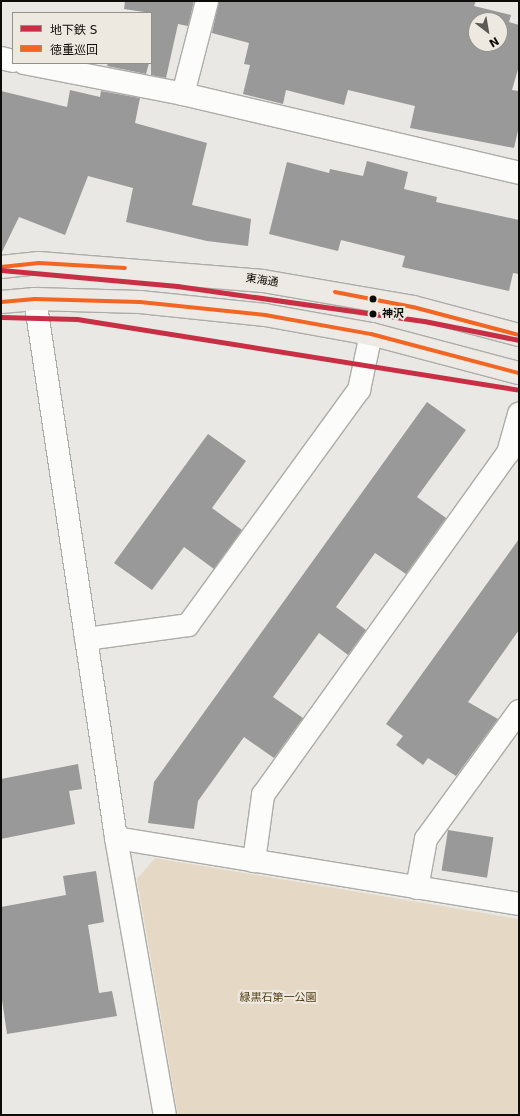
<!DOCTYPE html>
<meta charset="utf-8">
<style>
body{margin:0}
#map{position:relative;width:520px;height:1116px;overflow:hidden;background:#eae8e4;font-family:"DejaVu Sans","Noto Sans JP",sans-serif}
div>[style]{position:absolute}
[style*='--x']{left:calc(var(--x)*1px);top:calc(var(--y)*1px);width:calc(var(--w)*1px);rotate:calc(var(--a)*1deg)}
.green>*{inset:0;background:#e5d9c5}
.building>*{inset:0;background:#989998;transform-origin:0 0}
.roads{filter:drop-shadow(1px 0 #adaca8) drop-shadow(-1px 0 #adaca8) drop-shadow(0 1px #adaca8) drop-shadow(0 -1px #adaca8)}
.minor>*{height:22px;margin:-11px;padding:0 11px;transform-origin:11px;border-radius:11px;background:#fcfcfb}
.major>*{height:22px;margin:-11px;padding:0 11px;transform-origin:11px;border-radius:11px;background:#edeae5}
.bus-1>*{height:4px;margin:-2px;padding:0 2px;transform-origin:2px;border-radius:2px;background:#f26522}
.metro-1>*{height:5px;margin:-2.5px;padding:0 2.5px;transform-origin:2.5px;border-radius:2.5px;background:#c92f44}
.dots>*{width:11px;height:11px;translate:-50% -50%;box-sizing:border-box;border:2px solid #eee9e0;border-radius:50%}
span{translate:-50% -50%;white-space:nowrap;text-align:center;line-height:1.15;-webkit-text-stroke:4px #eee9e0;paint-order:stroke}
.street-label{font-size:11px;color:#0e0c09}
.stop-label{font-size:11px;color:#0e0c09;font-weight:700}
.left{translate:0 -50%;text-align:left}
.park-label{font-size:11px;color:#503b10}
.frame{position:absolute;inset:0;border:2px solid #0e0c09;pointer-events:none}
.legend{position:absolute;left:12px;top:12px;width:140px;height:52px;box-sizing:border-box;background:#eee9e0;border:1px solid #94918a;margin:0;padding:5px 7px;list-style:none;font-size:12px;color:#0e0c09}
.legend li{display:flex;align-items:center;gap:8px;height:20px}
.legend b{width:20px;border:1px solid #94918a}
.north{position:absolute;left:468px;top:12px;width:40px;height:40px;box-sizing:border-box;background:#eee9e0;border:1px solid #94918a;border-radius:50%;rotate:149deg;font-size:11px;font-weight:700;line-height:16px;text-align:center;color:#0e0c09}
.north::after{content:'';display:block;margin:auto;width:14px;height:18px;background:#5b5956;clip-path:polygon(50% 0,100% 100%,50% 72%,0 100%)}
</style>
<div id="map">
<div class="green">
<div style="clip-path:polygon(155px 858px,519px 919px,519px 1115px,178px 1115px,137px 879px)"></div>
</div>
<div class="building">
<div style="clip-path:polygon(125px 1px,194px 1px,188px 26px,178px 24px,166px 78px,151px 75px,151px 13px,124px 9px)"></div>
<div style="clip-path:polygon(evenodd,219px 1px,476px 1px,474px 6px,511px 15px,509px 22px,519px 25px,519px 66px,512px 90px,519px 91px,519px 126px,514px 148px,410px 128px,415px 106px,348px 90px,344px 105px,286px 90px,283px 104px,243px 94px,250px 65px,244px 64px,249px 43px,212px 33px,219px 1px,476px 20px,500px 20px,500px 44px,476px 44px,476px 20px)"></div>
<div style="clip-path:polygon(108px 63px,149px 63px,146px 74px,107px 66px)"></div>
<div style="clip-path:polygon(70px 90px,100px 97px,101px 91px,140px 98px,135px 123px,207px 143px,192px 205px,251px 219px,248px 246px,207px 241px,126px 222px,133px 188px,88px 176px,65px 235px,19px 217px,1px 254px,1px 91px,67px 107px)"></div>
<div style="clip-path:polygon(367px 161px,408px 172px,404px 189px,437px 197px,436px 202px,519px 220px,519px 274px,513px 273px,509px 291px,402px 267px,405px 256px,341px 240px,338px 251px,269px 234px,287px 162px,329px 173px,330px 169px,363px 176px)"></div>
<div style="clip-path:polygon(427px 402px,466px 430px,417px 497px,446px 518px,406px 574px,375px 553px,336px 607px,366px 630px,348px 655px,319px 633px,273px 697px,303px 718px,274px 758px,244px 737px,198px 801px,194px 829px,148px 823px,154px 782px)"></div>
<div style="clip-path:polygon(208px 434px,246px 461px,212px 508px,242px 530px,214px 569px,184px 547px,152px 590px,114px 563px)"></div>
<div style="clip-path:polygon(519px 539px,519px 630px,468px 702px,498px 719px,456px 776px,428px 758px,423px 765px,396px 745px,403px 736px,386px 724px)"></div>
<div style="clip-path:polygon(78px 764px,82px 789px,69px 791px,75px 824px,1px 839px,1px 779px)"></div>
<div style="left:448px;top:830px;width:46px;height:41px;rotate:9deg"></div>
<div style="clip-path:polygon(96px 871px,104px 922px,88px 925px,99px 993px,112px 991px,117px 1016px,7px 1034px,1px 993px,1px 907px,66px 895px,63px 876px)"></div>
</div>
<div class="roads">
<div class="minor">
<div style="--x:1;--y:58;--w:12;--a:14"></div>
<div style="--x:24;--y:63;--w:162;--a:11"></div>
<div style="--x:183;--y:94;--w:345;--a:13.2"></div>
<div style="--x:183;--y:94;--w:96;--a:-75.5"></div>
<div style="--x:35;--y:299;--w:545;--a:81.45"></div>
<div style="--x:116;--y:838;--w:281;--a:80"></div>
<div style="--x:86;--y:639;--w:103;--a:-7.8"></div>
<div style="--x:188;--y:625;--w:291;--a:-54"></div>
<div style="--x:359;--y:390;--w:57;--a:-77.9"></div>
<div style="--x:116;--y:838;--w:408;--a:9.3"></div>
<div style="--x:254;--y:861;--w:67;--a:-82.2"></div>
<div style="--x:263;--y:795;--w:421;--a:-54.4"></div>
<div style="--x:508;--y:453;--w:41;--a:-74.2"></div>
<div style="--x:417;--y:888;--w:50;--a:-79.6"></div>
<div style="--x:426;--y:839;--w:158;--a:-54"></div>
</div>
<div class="major">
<div style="--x:1;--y:267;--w:38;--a:-6"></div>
<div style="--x:39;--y:263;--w:225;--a:4.6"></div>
<div style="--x:263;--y:281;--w:152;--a:9.8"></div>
<div style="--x:413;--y:307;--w:110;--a:14.8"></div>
<div style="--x:1;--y:302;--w:34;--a:-5"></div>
<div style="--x:35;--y:299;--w:105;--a:1.6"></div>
<div style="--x:140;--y:302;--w:126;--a:5.9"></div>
<div style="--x:265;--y:315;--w:108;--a:10.2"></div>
<div style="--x:371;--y:334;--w:153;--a:14.8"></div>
</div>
</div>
<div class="bus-1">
<div style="--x:1;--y:267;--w:38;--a:-6"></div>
<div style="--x:39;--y:263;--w:86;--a:3.3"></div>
<div style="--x:335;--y:292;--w:79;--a:10.9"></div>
<div style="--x:413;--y:307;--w:110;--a:14.8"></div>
<div style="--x:1;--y:302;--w:34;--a:-5"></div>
<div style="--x:35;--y:299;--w:105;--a:1.6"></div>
<div style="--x:140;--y:302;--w:126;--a:5.9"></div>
<div style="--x:265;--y:315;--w:108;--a:10.2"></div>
<div style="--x:371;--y:334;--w:153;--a:14.8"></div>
</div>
<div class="metro-1">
<div style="--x:1;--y:270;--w:177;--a:5.2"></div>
<div style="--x:177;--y:286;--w:249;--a:8.1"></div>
<div style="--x:424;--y:321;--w:97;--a:11.3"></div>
<div style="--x:1;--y:317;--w:76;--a:1.5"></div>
<div style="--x:77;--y:319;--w:448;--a:9.1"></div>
</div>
<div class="dots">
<div style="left:373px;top:299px;background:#0e0c09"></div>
<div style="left:373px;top:314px;background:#0e0c09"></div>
</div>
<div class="street-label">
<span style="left:262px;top:281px;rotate:8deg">東海通</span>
</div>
<div class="stop-label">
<span class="left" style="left:382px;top:314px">神沢</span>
</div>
<div class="park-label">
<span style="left:278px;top:998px">緑黒石第一公園</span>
</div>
<div class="frame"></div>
<ul class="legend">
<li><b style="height:5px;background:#c92f44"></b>地下鉄 S</li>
<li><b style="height:5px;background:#f26522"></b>徳重巡回</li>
</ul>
<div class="north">N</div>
</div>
